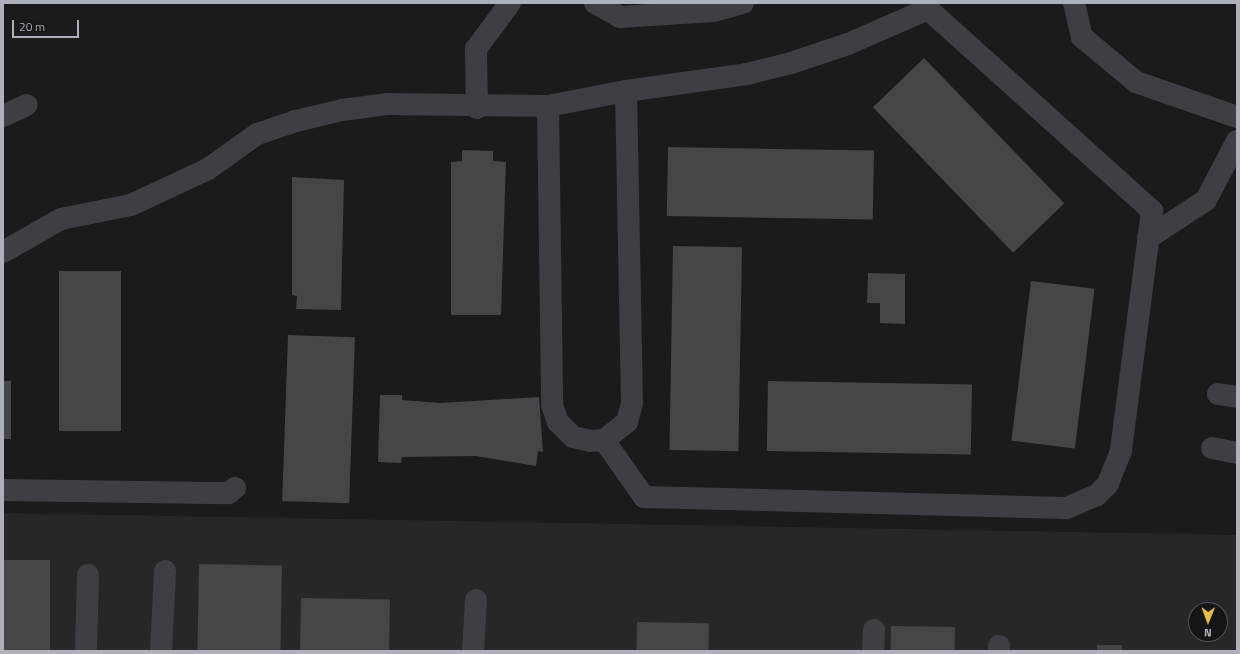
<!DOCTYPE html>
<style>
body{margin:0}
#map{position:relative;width:1240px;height:654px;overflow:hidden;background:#1b1b1d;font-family:"Titillium Web",sans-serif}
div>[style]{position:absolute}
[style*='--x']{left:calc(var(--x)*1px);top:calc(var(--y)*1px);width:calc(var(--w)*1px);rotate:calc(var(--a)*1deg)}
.built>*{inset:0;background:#27272a}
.building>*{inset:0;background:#45464a;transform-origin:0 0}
.minor>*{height:22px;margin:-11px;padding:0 11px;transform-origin:11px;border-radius:11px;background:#3e3e44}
span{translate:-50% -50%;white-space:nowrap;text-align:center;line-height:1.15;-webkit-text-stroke:3px #161618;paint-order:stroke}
.frame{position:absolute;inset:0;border:4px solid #aeb1bc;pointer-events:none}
.north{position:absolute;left:1188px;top:602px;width:40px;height:40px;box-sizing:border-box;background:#161618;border:1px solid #53545a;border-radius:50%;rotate:181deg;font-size:11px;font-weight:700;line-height:16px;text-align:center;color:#aeb1bc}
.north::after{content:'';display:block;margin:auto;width:14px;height:18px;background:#edbc42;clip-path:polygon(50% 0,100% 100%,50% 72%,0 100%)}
.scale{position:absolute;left:12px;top:20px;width:67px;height:18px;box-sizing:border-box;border:2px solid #aeb1bc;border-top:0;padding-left:5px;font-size:12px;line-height:14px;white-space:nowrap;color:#aeb1bc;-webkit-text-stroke:3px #161618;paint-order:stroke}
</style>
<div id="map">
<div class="built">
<div style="clip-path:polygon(evenodd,3px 513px,1237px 535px,1237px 651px,3px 651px,3px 513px,1196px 610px,1220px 610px,1220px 634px,1196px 634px,1196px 610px)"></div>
</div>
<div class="building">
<div style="left:924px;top:58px;width:202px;height:71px;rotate:46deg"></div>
<div style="left:668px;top:147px;width:206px;height:69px;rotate:1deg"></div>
<div style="clip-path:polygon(462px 150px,493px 151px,493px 161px,506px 162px,501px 315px,451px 315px,451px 162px,462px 161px)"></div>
<div style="clip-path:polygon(292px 177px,344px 180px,341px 310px,296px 309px,297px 296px,292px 295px)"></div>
<div style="left:673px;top:246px;width:69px;height:204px;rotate:1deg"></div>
<div style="left:59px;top:271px;width:62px;height:160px"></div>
<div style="clip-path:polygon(868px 273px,905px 274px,905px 324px,880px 323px,880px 303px,867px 303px)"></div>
<div style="left:1031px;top:281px;width:64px;height:161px;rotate:7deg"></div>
<div style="left:288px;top:335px;width:67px;height:166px;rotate:2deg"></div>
<div style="left:3px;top:381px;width:8px;height:58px"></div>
<div style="left:768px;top:381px;width:204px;height:70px;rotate:1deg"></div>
<div style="clip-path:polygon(380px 395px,402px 395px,402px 400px,440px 403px,539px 397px,543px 452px,538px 451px,536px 466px,476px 456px,402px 457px,401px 463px,378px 462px)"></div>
<div style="left:3px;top:560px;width:47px;height:91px"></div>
<div style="left:199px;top:564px;width:83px;height:87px;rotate:1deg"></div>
<div style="left:301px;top:598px;width:89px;height:53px;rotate:1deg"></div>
<div style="left:637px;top:622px;width:72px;height:29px;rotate:1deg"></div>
<div style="left:891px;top:626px;width:64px;height:25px;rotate:1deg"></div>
<div style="left:1097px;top:645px;width:25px;height:6px"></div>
</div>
<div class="minor">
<div style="--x:595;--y:3;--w:29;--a:29"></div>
<div style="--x:620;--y:17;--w:93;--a:-3.7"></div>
<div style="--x:713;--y:11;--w:31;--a:-15"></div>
<div style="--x:1074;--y:3;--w:35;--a:77"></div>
<div style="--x:1082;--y:37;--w:70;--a:39.8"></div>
<div style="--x:1136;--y:82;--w:107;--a:19.1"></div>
<div style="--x:548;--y:106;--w:79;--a:-10.9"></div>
<div style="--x:477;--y:108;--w:59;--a:-91"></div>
<div style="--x:476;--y:49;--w:57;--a:-53.5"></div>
<div style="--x:3;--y:116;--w:26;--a:-25"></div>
<div style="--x:1148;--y:238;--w:69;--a:-33.2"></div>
<div style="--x:1206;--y:200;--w:67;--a:-62.3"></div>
<div style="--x:3;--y:252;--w:67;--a:-29.6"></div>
<div style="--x:61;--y:219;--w:71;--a:-11.3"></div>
<div style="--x:131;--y:205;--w:85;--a:-25.1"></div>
<div style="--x:208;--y:169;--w:60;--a:-35.5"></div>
<div style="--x:257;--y:134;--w:41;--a:-18.4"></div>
<div style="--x:296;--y:121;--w:47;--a:-13.4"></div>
<div style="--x:342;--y:110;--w:45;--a:-7.6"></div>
<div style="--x:387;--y:104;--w:161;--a:0.7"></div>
<div style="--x:548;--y:106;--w:299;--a:89.2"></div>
<div style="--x:552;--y:405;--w:18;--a:71"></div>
<div style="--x:558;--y:422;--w:21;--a:45"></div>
<div style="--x:573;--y:437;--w:17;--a:13"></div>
<div style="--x:590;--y:441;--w:14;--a:-4"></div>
<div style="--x:604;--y:440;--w:29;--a:-38"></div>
<div style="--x:627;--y:422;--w:20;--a:-75"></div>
<div style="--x:632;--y:403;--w:312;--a:-91.1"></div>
<div style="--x:626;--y:91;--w:122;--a:-8"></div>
<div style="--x:747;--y:74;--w:45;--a:-14"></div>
<div style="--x:791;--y:63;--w:60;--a:-18.4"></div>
<div style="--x:848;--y:44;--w:87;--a:-23.6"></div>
<div style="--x:928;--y:9;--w:302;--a:42"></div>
<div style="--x:1152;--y:211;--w:242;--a:97.4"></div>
<div style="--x:1121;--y:451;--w:35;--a:112"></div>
<div style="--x:1108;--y:484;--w:16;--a:135"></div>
<div style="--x:1097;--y:495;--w:34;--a:157"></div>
<div style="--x:1066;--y:508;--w:422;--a:-178.5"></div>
<div style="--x:644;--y:497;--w:70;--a:-125.1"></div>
<div style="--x:1218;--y:394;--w:19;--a:9"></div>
<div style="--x:1212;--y:448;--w:25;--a:11"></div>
<div style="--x:3;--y:490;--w:226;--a:0.8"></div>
<div style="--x:229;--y:493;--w:8;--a:-40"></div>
<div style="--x:999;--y:646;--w:5;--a:90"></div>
<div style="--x:86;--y:651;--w:76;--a:-88.5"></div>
<div style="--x:161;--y:651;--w:80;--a:-87.1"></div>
<div style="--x:473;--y:651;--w:51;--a:-86.6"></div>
<div style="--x:873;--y:651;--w:21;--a:-87"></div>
</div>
<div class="frame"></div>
<div class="north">N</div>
<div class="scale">20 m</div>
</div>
